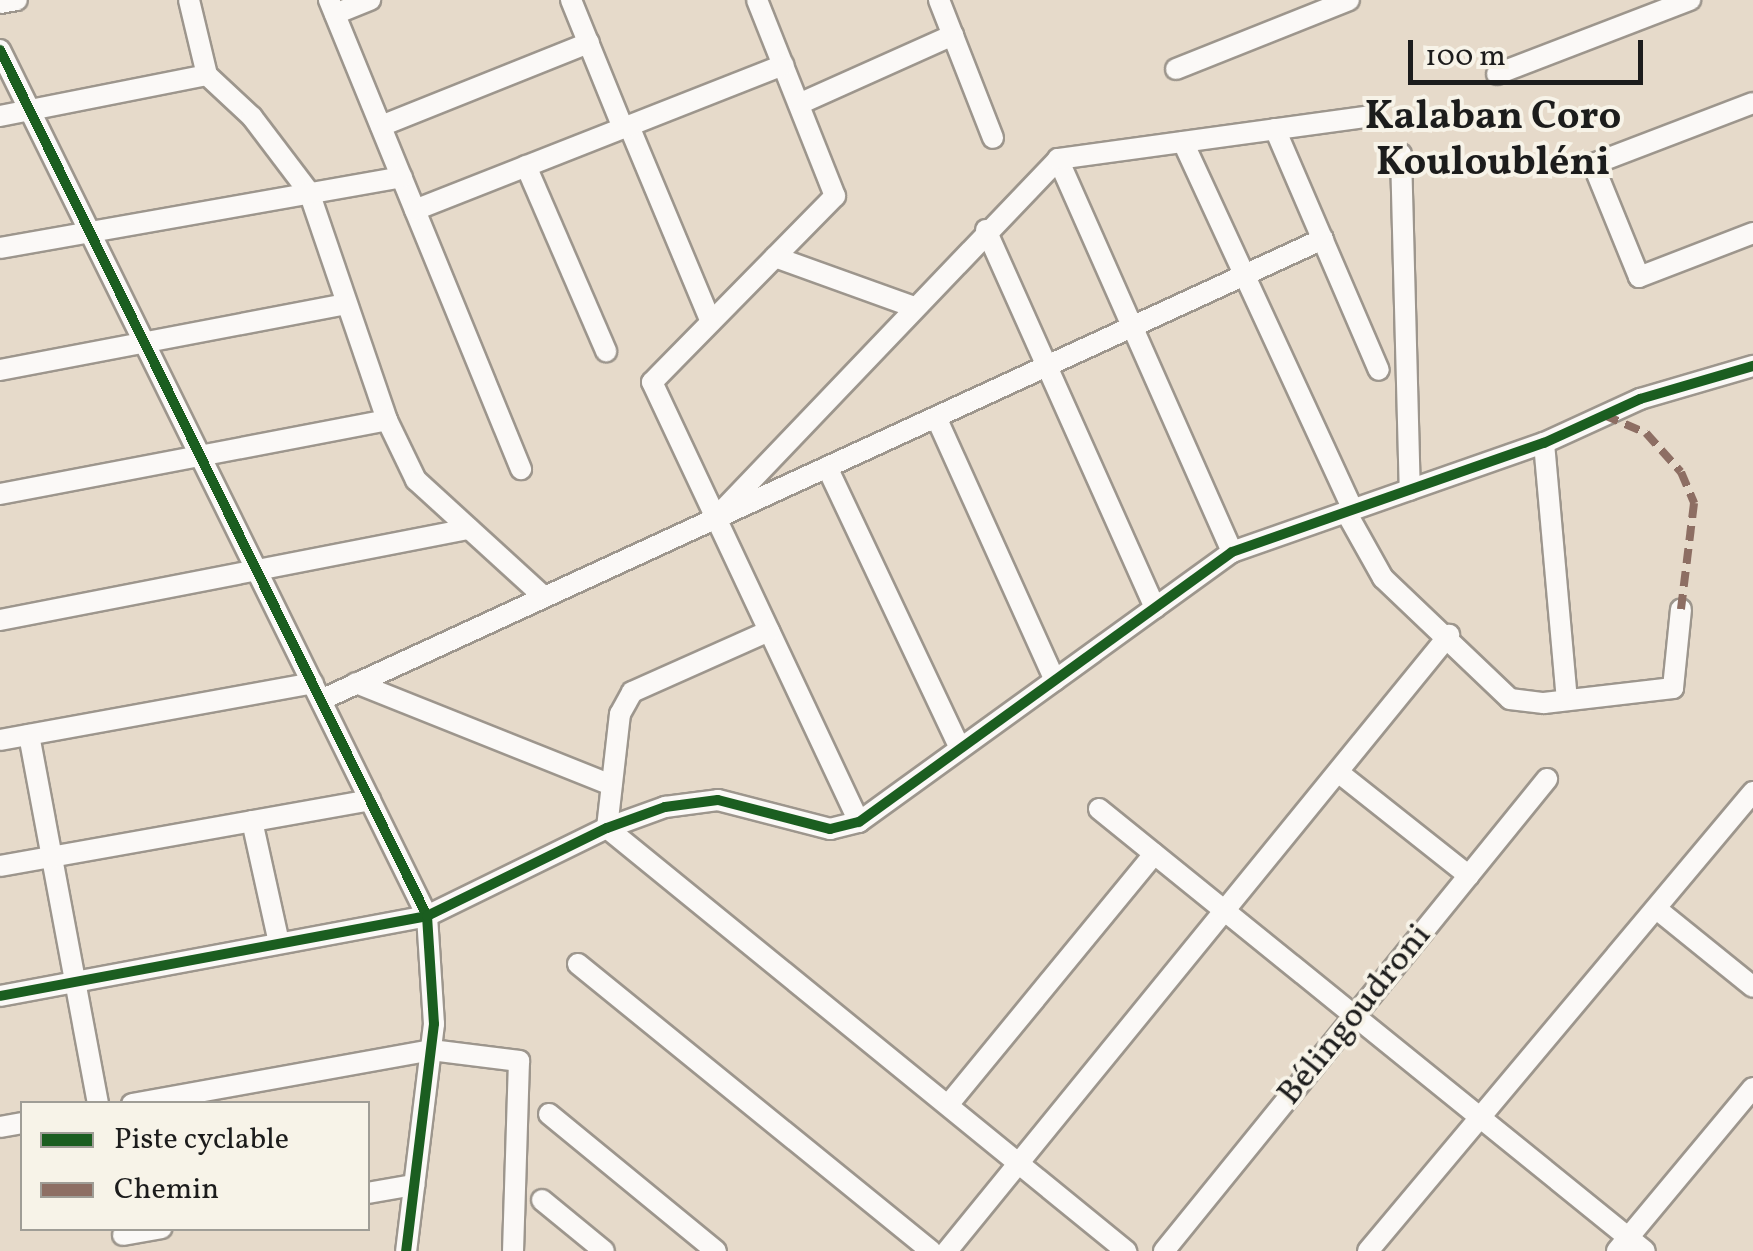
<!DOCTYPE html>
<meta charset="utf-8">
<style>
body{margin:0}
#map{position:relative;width:1753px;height:1251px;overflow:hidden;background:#e6daca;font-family:Vollkorn,serif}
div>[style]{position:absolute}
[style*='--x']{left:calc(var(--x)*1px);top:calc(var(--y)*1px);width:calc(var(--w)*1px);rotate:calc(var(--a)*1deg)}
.roads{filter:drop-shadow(2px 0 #9d968d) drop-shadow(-2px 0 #9d968d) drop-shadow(0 2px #9d968d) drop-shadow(0 -2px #9d968d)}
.minor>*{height:20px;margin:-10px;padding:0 10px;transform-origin:10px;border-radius:10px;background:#fbf9f7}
.quiet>*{height:8px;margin-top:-4px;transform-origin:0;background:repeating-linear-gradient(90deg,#8d6e63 0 15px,transparent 0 23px)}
.cycleway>*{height:10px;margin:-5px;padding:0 5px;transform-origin:5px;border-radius:5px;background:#1b5e20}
span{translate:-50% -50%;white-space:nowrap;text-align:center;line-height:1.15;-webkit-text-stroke:8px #f7f3e8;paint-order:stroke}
.street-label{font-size:35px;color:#1c1c1c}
.quarter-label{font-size:40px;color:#1c1c1c;font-weight:700}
.legend{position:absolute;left:20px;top:1101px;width:350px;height:130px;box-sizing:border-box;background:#f7f3e8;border:2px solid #9f9d96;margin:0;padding:12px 18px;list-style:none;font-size:30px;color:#1c1c1c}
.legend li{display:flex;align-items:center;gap:20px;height:50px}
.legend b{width:50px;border:2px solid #9f9d96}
.scale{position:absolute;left:1408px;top:40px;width:235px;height:45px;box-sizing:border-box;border:5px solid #1c1c1c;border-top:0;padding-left:12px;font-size:30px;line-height:35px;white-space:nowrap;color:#1c1c1c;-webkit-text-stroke:8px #f7f3e8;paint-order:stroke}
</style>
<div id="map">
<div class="roads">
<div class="minor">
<div style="--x:189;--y:0;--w:77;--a:76.5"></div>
<div style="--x:207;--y:75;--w:62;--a:43"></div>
<div style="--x:252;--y:117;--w:94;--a:52.8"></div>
<div style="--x:309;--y:192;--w:241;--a:71.1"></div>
<div style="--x:387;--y:420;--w:67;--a:64.2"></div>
<div style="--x:416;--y:480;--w:173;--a:42.4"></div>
<div style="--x:329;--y:0;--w:507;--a:67.74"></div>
<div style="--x:571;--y:0;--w:138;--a:67.9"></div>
<div style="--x:757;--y:0;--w:211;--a:68.3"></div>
<div style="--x:835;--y:196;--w:261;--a:134.5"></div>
<div style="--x:652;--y:382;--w:486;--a:64.8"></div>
<div style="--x:939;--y:0;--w:148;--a:68.6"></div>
<div style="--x:0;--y:3;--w:17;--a:-10"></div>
<div style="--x:335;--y:14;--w:38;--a:-22"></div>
<div style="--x:0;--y:50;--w:966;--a:63.75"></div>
<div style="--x:427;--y:916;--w:108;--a:86.3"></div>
<div style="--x:434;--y:1024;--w:229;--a:97"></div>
<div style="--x:1176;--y:69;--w:186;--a:-21.7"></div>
<div style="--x:1497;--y:74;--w:207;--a:-21"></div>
<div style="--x:1753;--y:103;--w:171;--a:159.1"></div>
<div style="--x:1593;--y:164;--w:122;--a:67.8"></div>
<div style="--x:1639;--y:277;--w:122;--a:-21.1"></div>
<div style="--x:799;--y:104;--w:169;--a:-24.1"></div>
<div style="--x:0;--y:116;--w:211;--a:-11.2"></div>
<div style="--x:381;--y:126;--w:224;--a:-21.8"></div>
<div style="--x:629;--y:126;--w:212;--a:67.3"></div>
<div style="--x:1275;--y:129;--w:262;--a:66.7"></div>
<div style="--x:1183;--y:142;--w:405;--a:65.2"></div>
<div style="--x:1401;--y:154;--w:336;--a:88.5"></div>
<div style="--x:1058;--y:159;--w:430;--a:66.1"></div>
<div style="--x:526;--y:166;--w:202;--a:66.6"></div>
<div style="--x:415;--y:210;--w:396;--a:-21.5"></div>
<div style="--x:986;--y:230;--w:414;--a:65.9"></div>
<div style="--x:0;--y:248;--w:408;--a:-10"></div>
<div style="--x:775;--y:257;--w:145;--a:19.8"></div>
<div style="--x:0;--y:370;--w:353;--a:-10.8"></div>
<div style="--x:936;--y:417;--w:289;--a:65.7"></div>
<div style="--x:1544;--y:443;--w:257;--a:84.9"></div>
<div style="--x:827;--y:467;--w:311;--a:64.7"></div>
<div style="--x:0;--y:494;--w:394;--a:-10.8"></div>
<div style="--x:724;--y:509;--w:484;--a:-46.3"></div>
<div style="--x:1058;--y:159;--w:318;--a:-7.8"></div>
<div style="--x:1346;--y:512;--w:76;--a:60.7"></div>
<div style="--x:1383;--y:578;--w:175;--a:43.6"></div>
<div style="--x:1510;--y:699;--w:34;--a:7"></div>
<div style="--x:1544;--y:703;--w:130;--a:-6.6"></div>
<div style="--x:1673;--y:688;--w:79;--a:-84.2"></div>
<div style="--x:0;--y:620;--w:478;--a:-11"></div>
<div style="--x:356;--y:683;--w:275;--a:21.8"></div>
<div style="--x:321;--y:700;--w:1103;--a:-24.71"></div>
<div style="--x:29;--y:735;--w:375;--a:79.4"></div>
<div style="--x:0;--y:740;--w:318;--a:-10.3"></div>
<div style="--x:1338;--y:772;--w:167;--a:38.4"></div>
<div style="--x:1099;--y:809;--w:702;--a:38.99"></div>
<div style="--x:252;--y:821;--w:125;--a:77.5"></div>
<div style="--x:607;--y:828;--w:670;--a:39.18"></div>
<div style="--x:607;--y:828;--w:115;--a:-83.5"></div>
<div style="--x:620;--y:714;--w:25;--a:-61"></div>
<div style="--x:632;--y:692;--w:150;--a:-24"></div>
<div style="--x:0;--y:866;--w:376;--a:-10.1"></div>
<div style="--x:1658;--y:910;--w:122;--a:39"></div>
<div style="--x:578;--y:964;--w:455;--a:39.1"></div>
<div style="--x:0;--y:996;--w:434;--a:-10.6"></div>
<div style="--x:427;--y:916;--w:200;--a:-26.1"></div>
<div style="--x:607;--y:828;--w:62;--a:-19.9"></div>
<div style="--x:665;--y:807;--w:53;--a:-7.5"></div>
<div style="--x:718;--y:800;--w:116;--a:14.5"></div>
<div style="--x:830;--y:829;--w:30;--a:-14"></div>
<div style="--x:859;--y:822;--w:460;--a:-35.9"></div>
<div style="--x:1232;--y:552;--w:330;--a:-19.3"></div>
<div style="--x:1544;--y:443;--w:106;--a:-24.6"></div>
<div style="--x:1640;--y:399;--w:118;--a:-16.3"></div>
<div style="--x:132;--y:1104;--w:304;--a:-10.2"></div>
<div style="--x:431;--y:1050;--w:89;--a:7.1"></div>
<div style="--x:519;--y:1061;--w:190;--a:91.8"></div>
<div style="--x:948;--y:1105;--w:325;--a:-50.6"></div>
<div style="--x:549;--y:1114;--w:216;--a:39.4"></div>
<div style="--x:0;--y:1127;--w:22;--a:-10"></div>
<div style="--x:368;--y:1193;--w:47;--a:-9.9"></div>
<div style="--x:542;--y:1200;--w:80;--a:39.4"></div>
<div style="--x:123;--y:1235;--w:39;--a:-10"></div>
<div style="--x:947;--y:1251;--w:795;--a:-50.82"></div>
<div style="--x:1164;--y:1251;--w:608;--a:-50.94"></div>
<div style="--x:1368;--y:1251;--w:599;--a:-50.01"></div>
<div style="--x:1617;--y:1251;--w:212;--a:-50.2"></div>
</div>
</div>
<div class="quiet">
<div style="--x:1604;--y:415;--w:46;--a:23.2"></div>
<div style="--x:1646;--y:433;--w:52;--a:48.1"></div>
<div style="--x:1681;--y:472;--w:34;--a:67"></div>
<div style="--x:1694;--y:503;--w:107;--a:97"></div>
</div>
<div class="cycleway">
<div style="--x:0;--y:50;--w:966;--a:63.75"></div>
<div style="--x:427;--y:916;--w:108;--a:86.3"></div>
<div style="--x:434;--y:1024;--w:229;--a:97"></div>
<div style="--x:0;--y:996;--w:434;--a:-10.6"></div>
<div style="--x:427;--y:916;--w:200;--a:-26.1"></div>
<div style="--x:607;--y:828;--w:62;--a:-19.9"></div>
<div style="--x:665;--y:807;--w:53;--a:-7.5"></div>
<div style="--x:718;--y:800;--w:116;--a:14.5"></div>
<div style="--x:830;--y:829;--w:30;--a:-14"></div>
<div style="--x:859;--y:822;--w:460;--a:-35.9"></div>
<div style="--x:1232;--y:552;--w:330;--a:-19.3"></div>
<div style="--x:1544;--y:443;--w:106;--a:-24.6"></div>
<div style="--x:1640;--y:399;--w:118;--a:-16.3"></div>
</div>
<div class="street-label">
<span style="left:1355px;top:1015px;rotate:-51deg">Bélingoudroni</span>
</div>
<div class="quarter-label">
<span style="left:1493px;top:141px">Kalaban Coro<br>Kouloubléni</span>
</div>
<ul class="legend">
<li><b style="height:12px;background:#1b5e20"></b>Piste cyclable</li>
<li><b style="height:12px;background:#8d6e63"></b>Chemin</li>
</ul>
<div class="scale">100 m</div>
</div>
